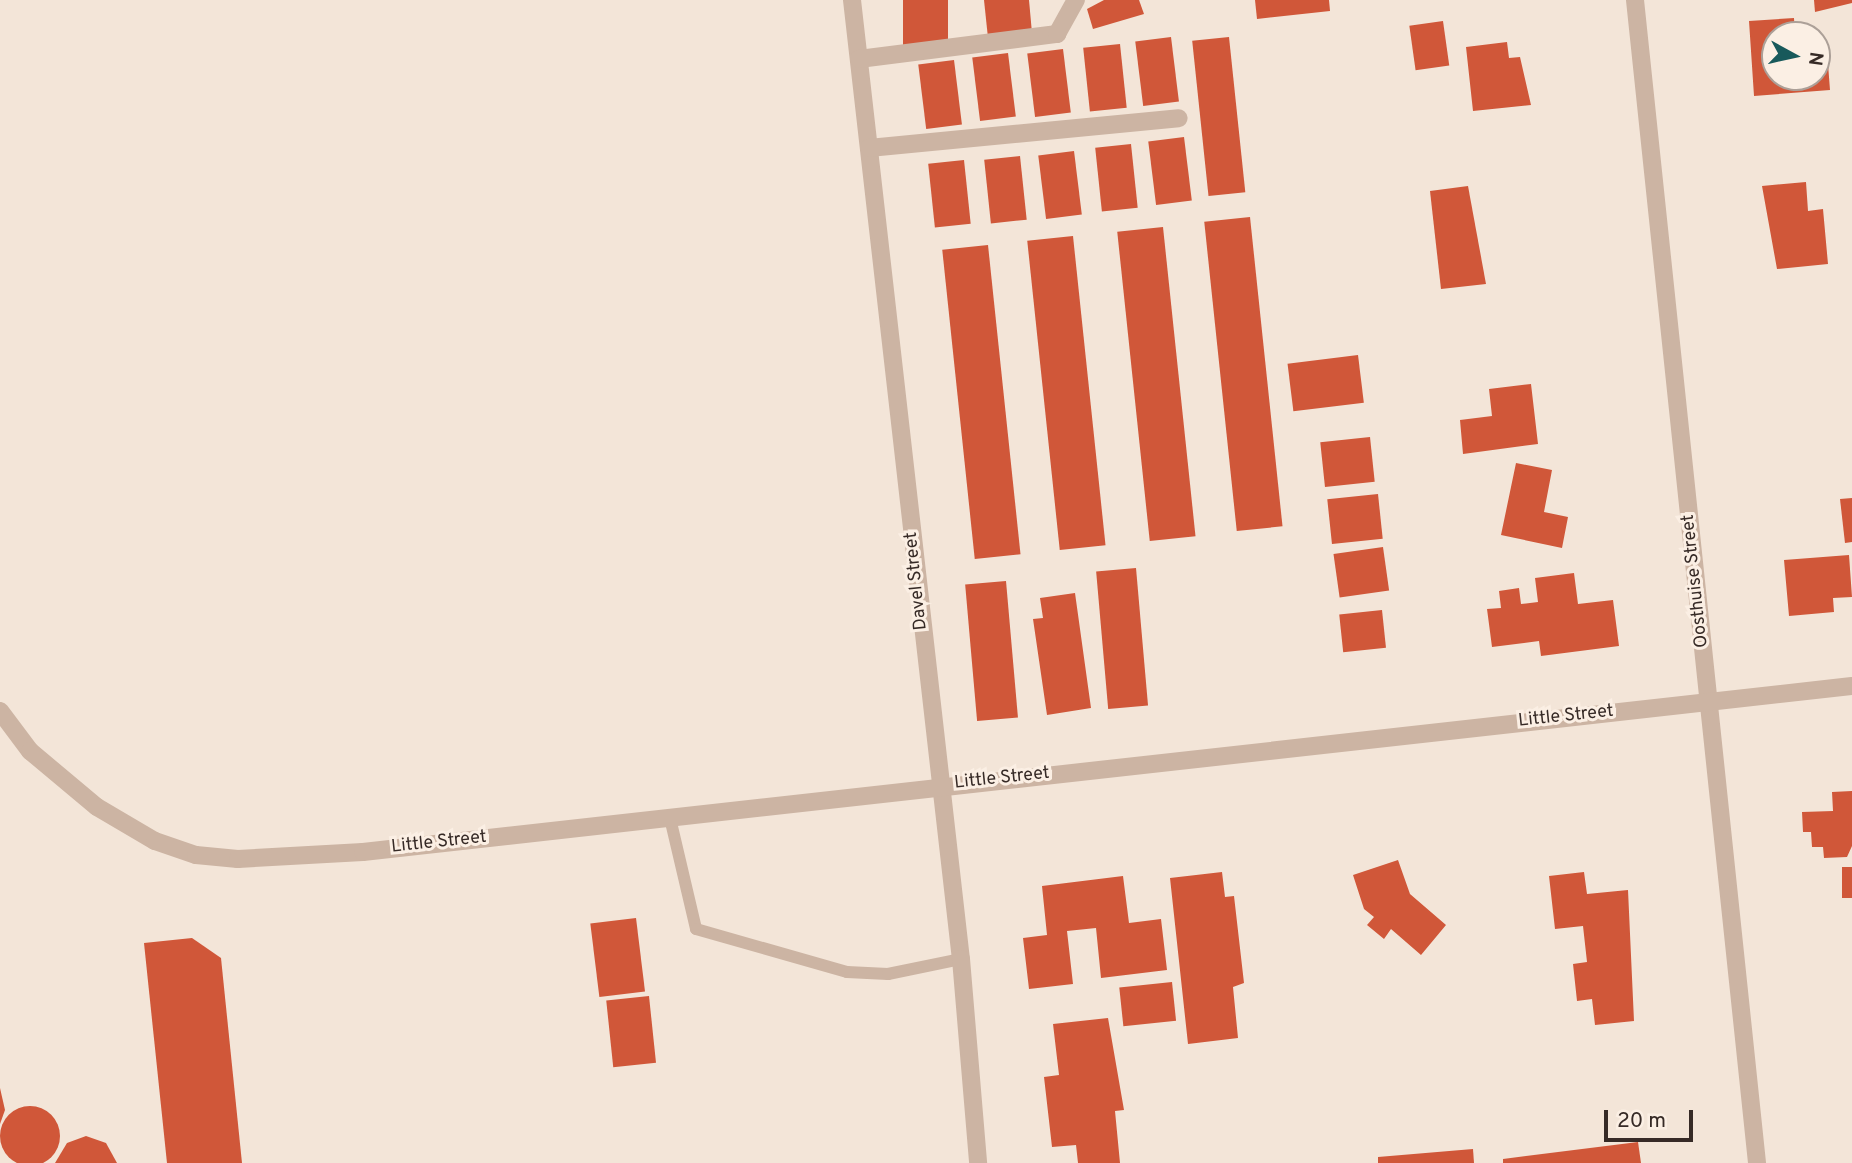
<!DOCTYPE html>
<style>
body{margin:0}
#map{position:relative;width:1852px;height:1163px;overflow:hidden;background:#f3e5d8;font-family:Overpass,sans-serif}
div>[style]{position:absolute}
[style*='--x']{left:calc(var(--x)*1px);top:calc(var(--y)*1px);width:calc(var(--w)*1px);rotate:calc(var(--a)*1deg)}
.building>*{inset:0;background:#d05739;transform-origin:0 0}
.round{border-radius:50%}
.service>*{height:12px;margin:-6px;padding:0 6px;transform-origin:6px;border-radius:6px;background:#ccb4a3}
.minor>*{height:18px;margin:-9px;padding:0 9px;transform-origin:9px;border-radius:9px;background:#ccb4a3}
span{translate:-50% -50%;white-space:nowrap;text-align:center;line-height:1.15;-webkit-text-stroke:6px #fbefe4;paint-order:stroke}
.street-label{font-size:18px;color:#362a26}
.north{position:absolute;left:1761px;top:21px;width:70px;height:70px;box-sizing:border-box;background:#fbefe4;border:2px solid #aca098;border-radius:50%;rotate:98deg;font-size:19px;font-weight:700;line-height:28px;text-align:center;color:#362a26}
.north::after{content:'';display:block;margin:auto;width:24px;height:32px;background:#18595b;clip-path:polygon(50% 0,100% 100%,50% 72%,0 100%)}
.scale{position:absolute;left:1604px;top:1110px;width:89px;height:32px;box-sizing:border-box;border:4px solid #362a26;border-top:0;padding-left:9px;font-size:21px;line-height:24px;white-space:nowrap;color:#362a26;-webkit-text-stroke:5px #fbefe4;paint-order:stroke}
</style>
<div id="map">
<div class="building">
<div style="left:903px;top:0;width:45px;height:46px"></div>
<div style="clip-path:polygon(984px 0,1029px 0,1032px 33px,988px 38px)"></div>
<div style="clip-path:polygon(1104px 0,1139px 0,1144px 14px,1093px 29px,1087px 9px)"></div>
<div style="clip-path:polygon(1255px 0,1329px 0,1330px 11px,1257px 19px)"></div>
<div style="clip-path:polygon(1814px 0,1852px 0,1852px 3px,1815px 12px)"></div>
<div style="clip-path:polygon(1794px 18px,1795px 35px,1775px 35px,1775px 77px,1817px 77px,1817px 52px,1827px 51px,1830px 90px,1754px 96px,1749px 21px)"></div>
<div style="left:1443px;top:21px;width:45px;height:34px;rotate:82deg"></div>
<div style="left:1171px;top:37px;width:65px;height:36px;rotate:83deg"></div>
<div style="left:1229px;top:37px;width:156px;height:37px;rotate:84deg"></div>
<div style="clip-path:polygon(1507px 42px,1509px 58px,1520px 57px,1531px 105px,1473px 111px,1466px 47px)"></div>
<div style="left:1120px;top:44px;width:64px;height:37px;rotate:84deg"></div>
<div style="left:1063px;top:49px;width:64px;height:36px;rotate:83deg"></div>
<div style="left:1008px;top:53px;width:64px;height:36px;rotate:83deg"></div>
<div style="left:954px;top:60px;width:65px;height:36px;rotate:83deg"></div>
<div style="left:1184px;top:137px;width:64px;height:36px;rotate:83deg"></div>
<div style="left:1131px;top:144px;width:64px;height:36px;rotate:84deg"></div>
<div style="left:1074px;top:151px;width:64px;height:36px;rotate:83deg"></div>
<div style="left:1020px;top:156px;width:64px;height:36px;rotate:84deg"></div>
<div style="left:964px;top:160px;width:64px;height:36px;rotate:84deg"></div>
<div style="clip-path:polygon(1806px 182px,1808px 211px,1823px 209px,1828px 264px,1777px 269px,1762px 186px)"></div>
<div style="clip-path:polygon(1468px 186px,1486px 284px,1441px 289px,1430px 191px)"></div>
<div style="left:1250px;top:217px;width:311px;height:46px;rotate:84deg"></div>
<div style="left:1163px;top:227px;width:311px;height:46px;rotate:84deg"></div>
<div style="left:1073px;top:236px;width:311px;height:46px;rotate:84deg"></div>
<div style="left:988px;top:245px;width:311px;height:46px;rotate:84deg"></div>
<div style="left:1358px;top:355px;width:48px;height:71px;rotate:83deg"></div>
<div style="clip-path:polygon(1531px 384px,1538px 444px,1463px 454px,1460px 420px,1492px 416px,1489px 389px)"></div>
<div style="left:1370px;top:437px;width:45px;height:50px;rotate:84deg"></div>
<div style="clip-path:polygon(1516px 463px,1552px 470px,1544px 512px,1568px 517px,1562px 548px,1501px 535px)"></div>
<div style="left:1378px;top:494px;width:45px;height:51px;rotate:84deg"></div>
<div style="clip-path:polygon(1852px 498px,1852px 542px,1845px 543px,1840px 499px)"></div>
<div style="left:1383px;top:547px;width:44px;height:50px;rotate:82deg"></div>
<div style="clip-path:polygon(1849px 555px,1852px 597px,1833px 598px,1834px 612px,1789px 616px,1784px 560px)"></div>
<div style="left:1136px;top:568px;width:138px;height:40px;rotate:85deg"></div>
<div style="clip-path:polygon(1574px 573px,1578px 604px,1613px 600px,1619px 646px,1541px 656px,1539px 641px,1492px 647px,1487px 609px,1501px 608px,1499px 591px,1519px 588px,1521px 604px,1538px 602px,1535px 578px)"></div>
<div style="left:1006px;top:581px;width:137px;height:41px;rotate:85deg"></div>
<div style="clip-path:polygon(1075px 593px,1091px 708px,1047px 715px,1033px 619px,1043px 618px,1040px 598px)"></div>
<div style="left:1382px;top:610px;width:38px;height:43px;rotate:84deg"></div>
<div style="clip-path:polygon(1852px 791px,1852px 846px,1847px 857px,1824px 858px,1823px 847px,1812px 847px,1811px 832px,1803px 832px,1802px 812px,1833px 811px,1832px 792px)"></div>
<div style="clip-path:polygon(1398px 860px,1410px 894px,1446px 925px,1421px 955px,1391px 929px,1384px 939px,1367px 925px,1374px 917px,1364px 909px,1353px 875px)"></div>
<div style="left:1852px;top:867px;width:31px;height:10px;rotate:90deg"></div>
<div style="clip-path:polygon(1222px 872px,1225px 897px,1234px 896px,1244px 983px,1233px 987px,1238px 1038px,1188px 1044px,1170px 878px)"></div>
<div style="clip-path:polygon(1584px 872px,1587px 894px,1628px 890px,1634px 1021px,1595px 1025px,1592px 999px,1577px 1001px,1573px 964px,1587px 962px,1583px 926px,1555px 929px,1549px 876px)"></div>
<div style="clip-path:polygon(1123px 876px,1129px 923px,1161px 919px,1167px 970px,1101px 978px,1096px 928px,1067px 931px,1073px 984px,1029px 989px,1023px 938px,1047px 935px,1042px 886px)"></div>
<div style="left:636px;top:918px;width:74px;height:46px;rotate:83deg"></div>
<div style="clip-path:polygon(192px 938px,221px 958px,242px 1163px,167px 1163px,144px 943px)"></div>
<div style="left:1172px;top:982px;width:39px;height:53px;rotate:84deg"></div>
<div style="left:649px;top:996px;width:67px;height:43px;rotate:84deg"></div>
<div style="clip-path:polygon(1108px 1018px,1124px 1110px,1115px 1111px,1120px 1163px,1078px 1163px,1076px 1145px,1052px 1147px,1044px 1077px,1059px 1075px,1053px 1024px)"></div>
<div style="clip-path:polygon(0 1088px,5px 1110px,0 1124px)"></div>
<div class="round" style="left:0;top:1106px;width:60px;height:60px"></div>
<div style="clip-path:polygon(86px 1136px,106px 1143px,117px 1163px,55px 1163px,67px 1143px)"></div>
<div style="clip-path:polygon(1638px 1142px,1641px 1163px,1503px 1163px,1503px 1159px)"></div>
<div style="clip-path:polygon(1473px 1149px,1474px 1163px,1378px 1163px,1378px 1157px)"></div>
</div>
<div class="service">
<div style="--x:670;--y:818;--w:114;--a:76.8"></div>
<div style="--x:696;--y:929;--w:157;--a:15.9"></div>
<div style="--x:847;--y:972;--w:41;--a:2.8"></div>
<div style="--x:888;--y:974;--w:75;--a:-11.6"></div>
</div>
<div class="minor">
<div style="--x:852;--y:0;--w:965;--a:83.52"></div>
<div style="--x:961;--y:959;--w:205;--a:85.2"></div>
<div style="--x:1635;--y:0;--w:1169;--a:84.01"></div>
<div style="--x:859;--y:59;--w:200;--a:-7.2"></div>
<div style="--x:1057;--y:34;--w:39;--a:-61"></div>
<div style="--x:869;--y:148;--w:311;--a:-5.5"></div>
<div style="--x:0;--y:711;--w:50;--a:53.1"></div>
<div style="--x:30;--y:751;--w:87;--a:39.9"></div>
<div style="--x:97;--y:807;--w:67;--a:30.4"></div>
<div style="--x:155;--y:841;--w:43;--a:18.9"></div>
<div style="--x:196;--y:855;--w:42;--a:5.4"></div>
<div style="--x:238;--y:859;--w:125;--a:-3.2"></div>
<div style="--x:363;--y:852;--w:1498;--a:-6.36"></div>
</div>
<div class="street-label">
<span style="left:917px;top:581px;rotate:-96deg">Davel Street</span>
<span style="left:1696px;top:581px;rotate:-96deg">Oosthuise Street</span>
<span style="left:1566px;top:717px;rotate:-6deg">Little Street</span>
<span style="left:1002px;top:779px;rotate:-6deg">Little Street</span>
<span style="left:439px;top:843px;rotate:-6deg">Little Street</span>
</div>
<div class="north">N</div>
<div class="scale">20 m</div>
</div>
